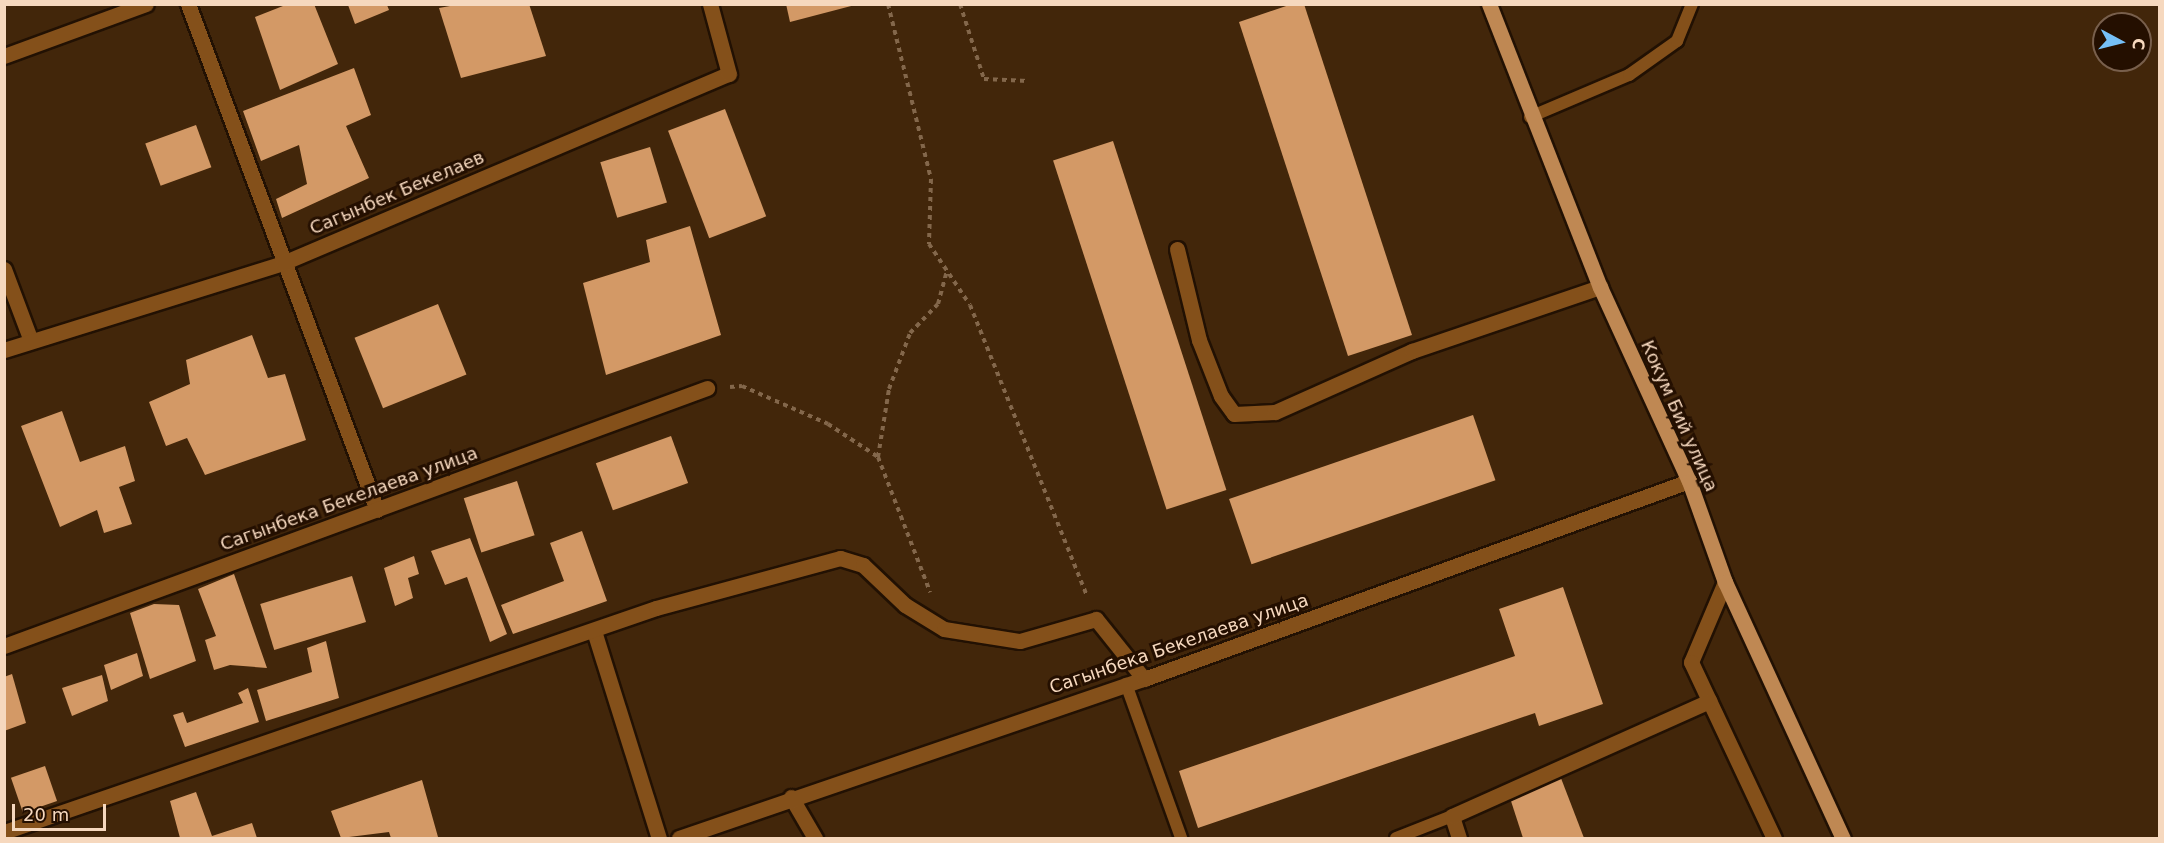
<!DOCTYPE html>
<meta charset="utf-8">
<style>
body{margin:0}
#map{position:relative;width:2164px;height:843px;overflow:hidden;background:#42260a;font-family:"DejaVu Sans",sans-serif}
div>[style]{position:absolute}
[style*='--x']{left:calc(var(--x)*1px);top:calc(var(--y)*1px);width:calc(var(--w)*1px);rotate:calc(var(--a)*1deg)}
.building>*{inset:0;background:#d39966;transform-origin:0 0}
.path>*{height:4px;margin-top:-2px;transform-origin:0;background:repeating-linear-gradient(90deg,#83674b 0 4.5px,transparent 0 9px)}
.roads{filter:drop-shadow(2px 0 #221103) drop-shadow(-2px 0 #221103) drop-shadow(0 2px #221103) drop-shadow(0 -2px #221103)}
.service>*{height:12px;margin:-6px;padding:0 6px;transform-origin:6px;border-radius:6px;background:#84501a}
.minor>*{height:15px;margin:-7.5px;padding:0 7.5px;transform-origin:7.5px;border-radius:7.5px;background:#84501a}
.primary>*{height:15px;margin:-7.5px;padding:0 7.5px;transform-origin:7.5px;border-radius:7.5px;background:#bf8853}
span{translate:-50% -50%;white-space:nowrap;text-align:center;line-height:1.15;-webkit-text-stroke:6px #240f00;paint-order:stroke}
.street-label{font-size:18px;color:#f6d8be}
.frame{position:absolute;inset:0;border:6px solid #f6d8be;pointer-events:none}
.north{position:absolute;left:2092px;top:12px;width:60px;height:60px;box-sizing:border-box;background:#240f00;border:2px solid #785f4c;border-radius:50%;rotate:97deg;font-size:16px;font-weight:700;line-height:24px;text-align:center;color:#f6d8be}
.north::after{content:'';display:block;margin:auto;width:21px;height:27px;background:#76c0f7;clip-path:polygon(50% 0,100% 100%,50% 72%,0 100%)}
.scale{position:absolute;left:12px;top:804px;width:94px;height:27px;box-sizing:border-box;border:3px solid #f6d8be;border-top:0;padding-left:8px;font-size:18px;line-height:21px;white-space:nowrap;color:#f6d8be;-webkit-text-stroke:4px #240f00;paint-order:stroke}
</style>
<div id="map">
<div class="building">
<div style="clip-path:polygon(288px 4px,314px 4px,338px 64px,280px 90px,255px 17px)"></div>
<div style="clip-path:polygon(461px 4px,529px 4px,546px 56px,461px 78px,439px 8px)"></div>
<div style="clip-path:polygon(786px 4px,855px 4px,855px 5px,790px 22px)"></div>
<div style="clip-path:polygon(1292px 4px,1304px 4px,1412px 335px,1348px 356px,1239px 22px)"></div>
<div style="clip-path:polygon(348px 5px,387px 5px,389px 10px,355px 24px)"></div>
<div style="clip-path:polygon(354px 68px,371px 115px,346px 126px,369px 178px,282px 218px,276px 199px,307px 184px,299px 145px,261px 161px,243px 111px)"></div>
<div style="left:725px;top:109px;width:115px;height:61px;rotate:69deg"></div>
<div style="left:196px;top:125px;width:45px;height:54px;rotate:70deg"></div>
<div style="left:1113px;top:141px;width:367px;height:63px;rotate:72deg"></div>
<div style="left:650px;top:147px;width:58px;height:52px;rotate:73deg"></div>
<div style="clip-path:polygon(690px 226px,721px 335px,606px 375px,583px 283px,650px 262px,646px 240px)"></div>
<div style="left:438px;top:304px;width:76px;height:90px;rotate:68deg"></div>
<div style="clip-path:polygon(252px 335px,268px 378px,285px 374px,306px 440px,205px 475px,187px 438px,166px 446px,149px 402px,190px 384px,186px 360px)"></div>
<div style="clip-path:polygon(62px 411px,80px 462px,125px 446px,135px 481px,119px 487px,132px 524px,104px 533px,97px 510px,60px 527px,21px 426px)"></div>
<div style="left:1473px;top:415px;width:69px;height:258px;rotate:71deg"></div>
<div style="left:671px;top:436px;width:50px;height:80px;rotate:70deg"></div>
<div style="left:517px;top:481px;width:57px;height:56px;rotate:72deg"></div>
<div style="clip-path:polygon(582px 531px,607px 601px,513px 634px,501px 605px,564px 581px,550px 543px)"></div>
<div style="clip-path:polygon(470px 538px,507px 634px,490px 642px,467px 577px,445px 585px,431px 551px)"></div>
<div style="clip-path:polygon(414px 556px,419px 574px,408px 578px,413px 598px,395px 606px,384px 568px)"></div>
<div style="clip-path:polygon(234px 574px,267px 668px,230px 665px,214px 670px,205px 640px,216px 636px,198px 589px)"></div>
<div style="left:352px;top:576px;width:48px;height:96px;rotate:73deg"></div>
<div style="clip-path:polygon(1563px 587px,1603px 704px,1539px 726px,1535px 713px,1198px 828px,1179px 771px,1515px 656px,1499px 609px)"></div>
<div style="clip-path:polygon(154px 604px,179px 605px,196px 661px,150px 679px,130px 613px)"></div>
<div style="clip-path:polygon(326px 641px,339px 698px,266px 721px,257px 690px,312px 672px,307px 648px)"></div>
<div style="clip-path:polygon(137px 653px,143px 676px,111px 690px,104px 665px)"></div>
<div style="clip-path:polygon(12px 674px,26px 723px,4px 731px,4px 677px)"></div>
<div style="clip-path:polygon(102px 675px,108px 701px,72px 716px,62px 688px)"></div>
<div style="clip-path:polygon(248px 688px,259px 722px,185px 747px,173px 715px,183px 712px,187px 723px,243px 703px,238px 693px)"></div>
<div style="left:45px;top:766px;width:37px;height:36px;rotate:71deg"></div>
<div style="clip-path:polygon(1559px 773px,1584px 838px,1523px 838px,1510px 798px)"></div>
<div style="clip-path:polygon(422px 780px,438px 837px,391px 838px,389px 832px,341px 838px,331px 811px)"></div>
<div style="clip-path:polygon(196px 792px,212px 836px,252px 823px,257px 838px,180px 838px,170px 801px)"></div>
</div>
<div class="path">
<div style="--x:888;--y:4;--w:180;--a:76.2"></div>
<div style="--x:931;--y:179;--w:65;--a:91.8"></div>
<div style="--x:929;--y:244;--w:73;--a:56.1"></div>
<div style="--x:970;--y:305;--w:314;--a:68.1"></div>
<div style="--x:960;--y:4;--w:79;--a:72.3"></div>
<div style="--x:984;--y:79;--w:44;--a:2.6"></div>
<div style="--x:730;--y:387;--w:12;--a:-5"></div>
<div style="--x:742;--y:386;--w:94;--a:23.8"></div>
<div style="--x:828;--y:424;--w:60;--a:33.4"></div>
<div style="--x:878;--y:457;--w:145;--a:68.9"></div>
<div style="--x:878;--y:457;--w:69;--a:-80.8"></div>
<div style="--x:889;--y:389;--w:60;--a:-69.4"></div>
<div style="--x:910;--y:333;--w:40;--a:-46"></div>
<div style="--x:938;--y:304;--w:35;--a:-75"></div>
</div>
<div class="roads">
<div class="service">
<div style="--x:1530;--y:117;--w:108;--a:-23"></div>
<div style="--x:1629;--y:75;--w:59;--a:-35.3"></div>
<div style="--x:1677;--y:41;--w:40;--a:-68"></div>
<div style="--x:1126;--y:684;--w:164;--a:70.3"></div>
<div style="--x:1396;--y:838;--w:60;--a:-21.4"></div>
</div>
<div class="minor">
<div style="--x:188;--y:4;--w:540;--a:69.52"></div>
<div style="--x:4;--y:56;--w:151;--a:-20.1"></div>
<div style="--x:1177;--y:249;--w:94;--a:76.4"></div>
<div style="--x:1199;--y:340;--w:60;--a:68.6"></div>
<div style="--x:1221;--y:396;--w:22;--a:54"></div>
<div style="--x:1234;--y:414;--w:41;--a:-2.8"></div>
<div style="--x:1275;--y:412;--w:150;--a:-24"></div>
<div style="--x:1412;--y:351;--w:199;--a:-18.8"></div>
<div style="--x:4;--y:269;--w:77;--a:69.4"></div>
<div style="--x:4;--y:350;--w:292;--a:-17.3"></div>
<div style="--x:283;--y:263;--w:484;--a:-23"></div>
<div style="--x:729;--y:74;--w:73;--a:-105.2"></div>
<div style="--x:1725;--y:582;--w:87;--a:113"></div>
<div style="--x:1691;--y:662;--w:195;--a:64.8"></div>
<div style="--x:594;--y:631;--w:217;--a:72.6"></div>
<div style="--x:4;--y:646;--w:749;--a:-20.15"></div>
<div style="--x:791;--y:797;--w:48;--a:59.7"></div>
<div style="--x:4;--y:832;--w:689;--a:-18.96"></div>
<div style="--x:656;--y:608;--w:191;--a:-15.2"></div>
<div style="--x:840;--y:558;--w:24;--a:17"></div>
<div style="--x:863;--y:565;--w:58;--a:43.6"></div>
<div style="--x:905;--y:605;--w:46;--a:31.6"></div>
<div style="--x:944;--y:629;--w:77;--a:9"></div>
<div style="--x:1020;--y:641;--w:79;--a:-16.1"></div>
<div style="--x:1096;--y:619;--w:77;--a:51.3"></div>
<div style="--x:679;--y:838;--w:491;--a:-18.9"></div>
<div style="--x:1144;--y:679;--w:580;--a:-19.97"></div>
<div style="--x:1459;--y:838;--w:23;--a:-108"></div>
<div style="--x:1452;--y:816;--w:282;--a:-24.1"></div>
</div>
<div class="primary">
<div style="--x:1489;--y:4;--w:304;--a:68.6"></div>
<div style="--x:1600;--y:287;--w:213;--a:65.4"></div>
<div style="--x:1689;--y:481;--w:107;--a:70.4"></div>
<div style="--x:1725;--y:582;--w:282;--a:65.3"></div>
</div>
</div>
<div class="street-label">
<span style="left:397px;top:193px;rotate:-23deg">Сагынбек Бекелаев</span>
<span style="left:1679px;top:416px;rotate:66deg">Кокум Бий улица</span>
<span style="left:349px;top:499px;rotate:-20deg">Сагынбека Бекелаева улица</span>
<span style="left:1179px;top:644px;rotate:-19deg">Сагынбека Бекелаева улица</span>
</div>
<div class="frame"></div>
<div class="north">С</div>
<div class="scale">20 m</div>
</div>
